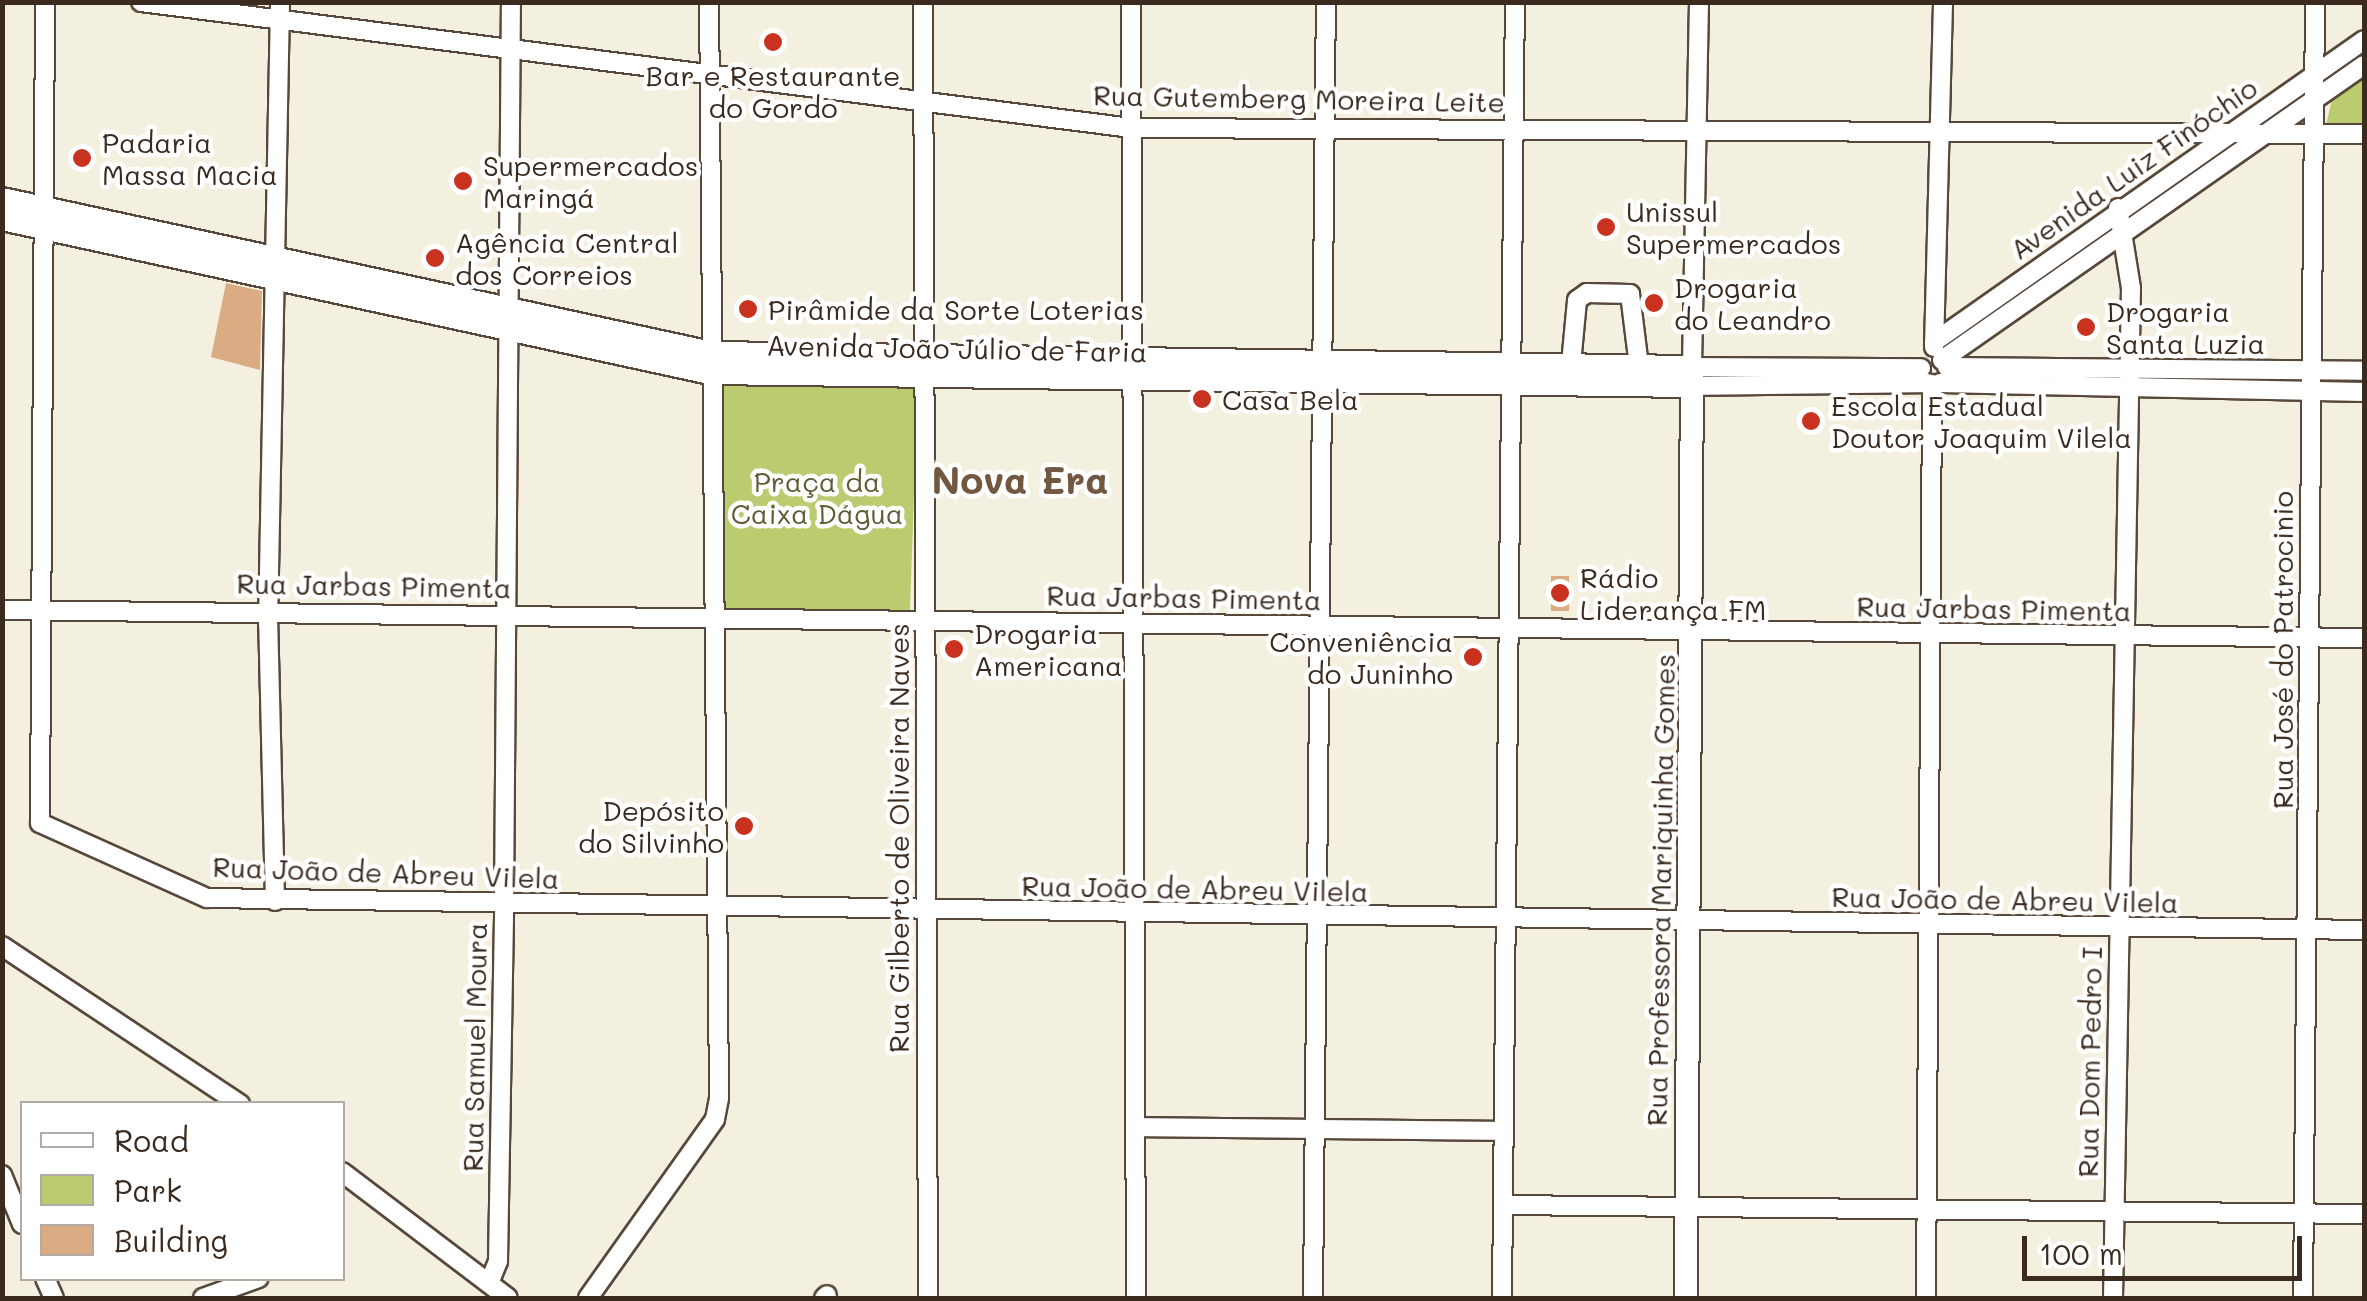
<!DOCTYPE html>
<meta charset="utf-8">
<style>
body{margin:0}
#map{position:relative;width:2367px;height:1301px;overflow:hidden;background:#f3f0df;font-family:Mali,sans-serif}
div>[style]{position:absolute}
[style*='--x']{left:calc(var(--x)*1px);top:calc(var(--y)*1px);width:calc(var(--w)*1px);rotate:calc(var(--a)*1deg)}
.green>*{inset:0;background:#bacc6f;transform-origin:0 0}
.building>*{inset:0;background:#dbac83;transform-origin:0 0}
.roads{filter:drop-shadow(2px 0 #57483b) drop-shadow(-2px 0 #57483b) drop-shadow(0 2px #57483b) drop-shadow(0 -2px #57483b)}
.minor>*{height:18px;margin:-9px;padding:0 9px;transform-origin:9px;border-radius:9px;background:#fff}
.major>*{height:22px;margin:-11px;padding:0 11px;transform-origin:11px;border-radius:11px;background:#fff}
.dots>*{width:28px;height:28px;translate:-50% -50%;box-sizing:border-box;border:5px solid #fff;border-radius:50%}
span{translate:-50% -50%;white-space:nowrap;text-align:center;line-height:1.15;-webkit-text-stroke:9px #fff;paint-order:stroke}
.poi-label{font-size:28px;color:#3b2a1e}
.left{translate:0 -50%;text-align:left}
.right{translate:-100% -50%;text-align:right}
.street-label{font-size:28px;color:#3b2a1e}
.park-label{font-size:28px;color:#615b36}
.district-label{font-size:38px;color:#735841;font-weight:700}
.frame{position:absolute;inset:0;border:5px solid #3b2a1e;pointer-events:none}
.legend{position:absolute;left:20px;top:1101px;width:325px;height:180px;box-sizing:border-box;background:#fff;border:2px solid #b1aaa5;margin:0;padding:12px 18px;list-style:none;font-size:30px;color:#3b2a1e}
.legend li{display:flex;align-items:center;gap:20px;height:50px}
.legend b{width:50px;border:2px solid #b1aaa5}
.scale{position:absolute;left:2022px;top:1236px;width:280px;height:45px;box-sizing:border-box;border:5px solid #3b2a1e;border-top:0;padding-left:12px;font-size:30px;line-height:35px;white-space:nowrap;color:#3b2a1e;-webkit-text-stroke:8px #fff;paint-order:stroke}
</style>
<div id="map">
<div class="green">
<div style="clip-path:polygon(2364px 69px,2364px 125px,2326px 125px,2334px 91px)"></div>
<div style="left:717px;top:377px;width:201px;height:234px;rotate:2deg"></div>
</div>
<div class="building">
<div style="clip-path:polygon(226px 283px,262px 291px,260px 370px,211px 357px)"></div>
<div style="left:1551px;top:576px;width:18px;height:35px"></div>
</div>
<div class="roads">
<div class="minor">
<div style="--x:45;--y:2;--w:821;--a:90.35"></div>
<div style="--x:40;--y:823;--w:183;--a:24.2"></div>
<div style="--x:207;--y:898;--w:2157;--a:0.85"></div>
<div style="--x:141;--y:2;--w:999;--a:7.25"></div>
<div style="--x:1132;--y:128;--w:1232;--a:0.28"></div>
<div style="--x:923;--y:2;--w:1296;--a:89.78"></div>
<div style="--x:1131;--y:2;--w:1296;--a:89.78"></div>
<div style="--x:1699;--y:2;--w:365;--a:91.1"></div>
<div style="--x:1692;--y:367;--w:229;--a:0.3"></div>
<div style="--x:1934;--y:342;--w:525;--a:-35.08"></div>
<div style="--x:1934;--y:347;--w:345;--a:-88.5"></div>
<div style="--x:1942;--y:360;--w:515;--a:-34.96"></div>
<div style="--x:1571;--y:364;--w:64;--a:-84.6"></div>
<div style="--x:1577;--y:300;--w:12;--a:-35"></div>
<div style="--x:1587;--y:293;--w:43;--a:1.3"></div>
<div style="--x:1630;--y:294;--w:73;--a:82.9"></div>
<div style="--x:1947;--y:367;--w:417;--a:0.5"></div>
<div style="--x:1940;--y:383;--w:424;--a:1.2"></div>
<div style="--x:1692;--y:386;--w:236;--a:-0.7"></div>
<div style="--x:2;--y:610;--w:2362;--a:0.68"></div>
<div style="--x:275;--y:901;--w:277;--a:-91.4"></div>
<div style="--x:268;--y:624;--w:622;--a:-88.89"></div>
<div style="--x:2;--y:946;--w:286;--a:33.6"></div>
<div style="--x:1137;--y:1127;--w:365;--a:0.6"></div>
<div style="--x:342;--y:1172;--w:208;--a:37.2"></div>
<div style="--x:2;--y:1175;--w:53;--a:67.8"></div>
<div style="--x:1503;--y:1205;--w:861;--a:0.6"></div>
<div style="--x:45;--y:1278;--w:22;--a:66"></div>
<div style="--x:490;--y:1281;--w:22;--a:-68"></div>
<div style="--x:498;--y:1261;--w:356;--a:-89"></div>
<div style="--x:504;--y:905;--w:903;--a:-89.56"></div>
<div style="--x:203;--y:1298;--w:59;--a:-19.7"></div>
<div style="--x:588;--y:1298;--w:219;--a:-54.6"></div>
<div style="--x:715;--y:1119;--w:21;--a:-79"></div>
<div style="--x:719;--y:1098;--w:1096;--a:-90.52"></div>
<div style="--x:824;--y:1298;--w:4;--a:-45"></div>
<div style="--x:1313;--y:1298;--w:1296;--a:-89.43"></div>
<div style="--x:1502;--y:1298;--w:1296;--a:-89.43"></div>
<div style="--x:1926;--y:1298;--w:914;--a:-89.62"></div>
<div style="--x:2113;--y:1298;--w:1010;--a:-88.98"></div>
<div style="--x:2131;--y:288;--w:81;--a:-99.2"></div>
<div style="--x:2303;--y:1298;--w:1296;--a:-89.47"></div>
</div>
<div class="major">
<div style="--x:2;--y:199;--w:726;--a:12.25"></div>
<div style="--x:711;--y:353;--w:981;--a:0.82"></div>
<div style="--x:1692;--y:367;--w:931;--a:90.37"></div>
<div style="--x:2;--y:219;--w:725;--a:12.27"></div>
<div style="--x:710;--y:373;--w:982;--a:0.76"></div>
</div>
</div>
<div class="dots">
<div style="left:773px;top:42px;background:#c8321e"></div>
<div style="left:82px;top:158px;background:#c8321e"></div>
<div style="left:463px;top:181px;background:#c8321e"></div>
<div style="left:1606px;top:227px;background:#c8321e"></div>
<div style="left:435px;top:258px;background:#c8321e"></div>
<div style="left:1654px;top:303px;background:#c8321e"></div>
<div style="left:748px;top:309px;background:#c8321e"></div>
<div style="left:2086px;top:327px;background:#c8321e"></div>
<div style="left:1202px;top:399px;background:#c8321e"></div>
<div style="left:1811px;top:421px;background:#c8321e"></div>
<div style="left:1560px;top:593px;background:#c8321e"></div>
<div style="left:954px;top:649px;background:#c8321e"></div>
<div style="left:1473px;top:657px;background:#c8321e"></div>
<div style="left:744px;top:826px;background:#c8321e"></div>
</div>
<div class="poi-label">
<span style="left:773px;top:91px">Bar e Restaurante<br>do Gordo</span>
<span class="left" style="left:102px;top:158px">Padaria<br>Massa Macia</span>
<span class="left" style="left:483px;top:181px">Supermercados<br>Maringá</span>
<span class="left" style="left:1626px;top:227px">Unissul<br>Supermercados</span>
<span class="left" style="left:455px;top:258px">Agência Central<br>dos Correios</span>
<span class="left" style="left:1674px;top:303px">Drogaria<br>do Leandro</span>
<span class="left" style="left:768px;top:309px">Pirâmide da Sorte Loterias</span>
<span class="left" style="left:2106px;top:327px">Drogaria<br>Santa Luzia</span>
<span class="left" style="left:1222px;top:399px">Casa Bela</span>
<span class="left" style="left:1831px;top:421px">Escola Estadual<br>Doutor Joaquim Vilela</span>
<span class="left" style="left:1580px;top:593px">Rádio<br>Liderança FM</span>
<span class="left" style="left:974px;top:649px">Drogaria<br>Americana</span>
<span class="right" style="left:1453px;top:657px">Conveniência<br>do Juninho</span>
<span class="right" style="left:724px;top:826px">Depósito<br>do Silvinho</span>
</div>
<div class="street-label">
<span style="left:1299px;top:98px;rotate:1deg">Rua Gutemberg Moreira Leite</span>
<span style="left:2133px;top:168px;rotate:-35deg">Avenida Luiz Finóchio</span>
<span style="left:957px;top:348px;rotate:1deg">Avenida João Júlio de Faria</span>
<span style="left:374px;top:585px;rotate:1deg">Rua Jarbas Pimenta</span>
<span style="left:1184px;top:597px;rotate:1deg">Rua Jarbas Pimenta</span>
<span style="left:1994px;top:608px;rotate:1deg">Rua Jarbas Pimenta</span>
<span style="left:2282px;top:650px;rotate:-90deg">Rua José do Patrocinio</span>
<span style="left:898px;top:838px;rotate:-90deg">Rua Gilberto de Oliveira Naves</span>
<span style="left:386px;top:872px;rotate:2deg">Rua João de Abreu Vilela</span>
<span style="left:1195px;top:888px;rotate:1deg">Rua João de Abreu Vilela</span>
<span style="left:1660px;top:890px;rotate:-89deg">Rua Professora Mariquinha Gomes</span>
<span style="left:2005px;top:899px;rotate:1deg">Rua João de Abreu Vilela</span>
<span style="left:474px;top:1047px;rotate:-89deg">Rua Samuel Moura</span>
<span style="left:2089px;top:1062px;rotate:-89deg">Rua Dom Pedro I</span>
</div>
<div class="park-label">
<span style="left:817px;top:497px">Praça da<br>Caixa Dágua</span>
</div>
<div class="district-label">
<span style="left:1020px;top:480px">Nova Era</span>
</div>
<div class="frame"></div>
<ul class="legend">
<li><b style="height:12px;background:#fff"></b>Road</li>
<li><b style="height:28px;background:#bacc6f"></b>Park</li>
<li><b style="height:28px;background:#dbac83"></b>Building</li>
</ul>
<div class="scale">100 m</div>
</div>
